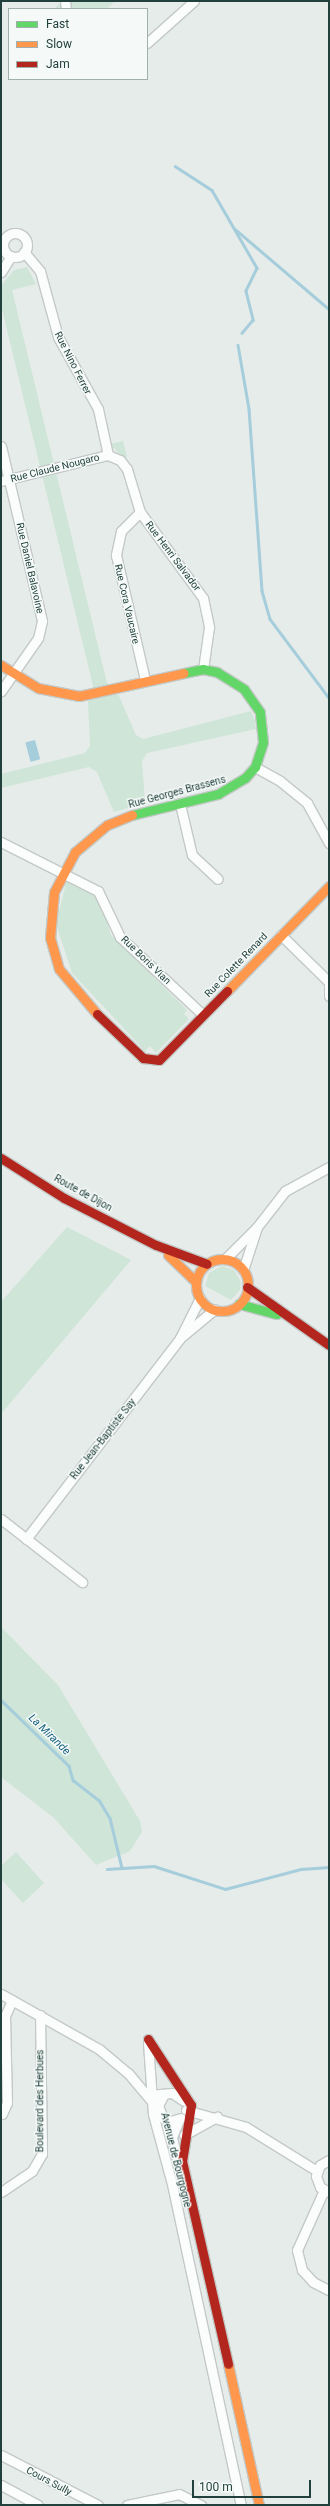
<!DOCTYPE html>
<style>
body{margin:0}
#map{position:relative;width:330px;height:2506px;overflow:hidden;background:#e6ecea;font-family:Roboto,sans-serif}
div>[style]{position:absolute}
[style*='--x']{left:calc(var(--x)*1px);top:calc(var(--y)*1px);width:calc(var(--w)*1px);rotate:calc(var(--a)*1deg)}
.green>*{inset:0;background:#cfe5d8}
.water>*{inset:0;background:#a5cddb;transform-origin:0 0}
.stream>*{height:2.5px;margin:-1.25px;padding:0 1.25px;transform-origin:1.25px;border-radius:1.25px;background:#a5cddb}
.roads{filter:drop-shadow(1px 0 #c3c9c7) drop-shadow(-1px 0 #c3c9c7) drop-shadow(0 1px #c3c9c7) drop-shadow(0 -1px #c3c9c7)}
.street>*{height:9px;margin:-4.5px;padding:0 4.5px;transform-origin:4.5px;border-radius:4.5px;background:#fbfcfc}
.street>.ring{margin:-4.5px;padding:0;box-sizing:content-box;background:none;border:9px solid #fbfcfc;border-radius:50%}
.fast>*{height:9px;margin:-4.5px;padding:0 4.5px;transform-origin:4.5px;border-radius:4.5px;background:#63d668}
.slow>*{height:9px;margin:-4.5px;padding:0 4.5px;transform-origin:4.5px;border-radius:4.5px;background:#ff974d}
.slow>.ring{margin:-4.5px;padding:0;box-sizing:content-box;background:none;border:9px solid #ff974d;border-radius:50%}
.jam>*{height:9px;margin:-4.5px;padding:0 4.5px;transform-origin:4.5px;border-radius:4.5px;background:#b3261e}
span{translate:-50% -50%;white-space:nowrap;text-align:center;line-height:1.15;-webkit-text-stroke:3px #f5faf8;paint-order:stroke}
.street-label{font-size:10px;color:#22413d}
.water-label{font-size:11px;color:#186180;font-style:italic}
.frame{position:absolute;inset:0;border:2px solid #22413d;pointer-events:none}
.legend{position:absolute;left:8px;top:8px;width:140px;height:72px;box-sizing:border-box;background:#f5faf8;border:1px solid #a1b0ad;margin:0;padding:5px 7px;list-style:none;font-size:12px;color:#22413d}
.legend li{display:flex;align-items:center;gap:8px;height:20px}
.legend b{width:20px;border:1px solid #a1b0ad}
.scale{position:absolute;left:192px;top:2480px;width:119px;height:18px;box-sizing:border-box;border:2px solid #22413d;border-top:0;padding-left:5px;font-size:12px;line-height:14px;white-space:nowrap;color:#22413d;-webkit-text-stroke:3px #f5faf8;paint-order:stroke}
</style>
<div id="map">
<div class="green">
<div style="clip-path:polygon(63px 1px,115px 1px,107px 9px,54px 9px)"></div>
<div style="clip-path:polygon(27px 267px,36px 284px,12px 290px,107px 683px,119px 696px,136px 735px,143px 739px,251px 711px,255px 721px,256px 729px,147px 753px,142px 761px,145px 803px,114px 812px,97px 772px,89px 767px,1px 788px,1px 774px,85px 753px,90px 746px,88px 702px,93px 686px,1px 305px,1px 286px,14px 270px)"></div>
<div style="clip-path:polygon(123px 441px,127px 457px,123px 458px,110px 444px)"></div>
<div style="clip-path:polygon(67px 879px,99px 899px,111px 935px,187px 1010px,184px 1014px,189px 1019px,156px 1053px,150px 1046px,145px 1051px,72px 973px,56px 924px)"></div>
<div style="clip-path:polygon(67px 1227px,131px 1260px,1px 1414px,1px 1302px)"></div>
<div style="clip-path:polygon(222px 1266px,234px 1270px,241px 1282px,240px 1290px,231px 1300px,205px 1286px,209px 1273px)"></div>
<div style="clip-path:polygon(1px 1627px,58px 1685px,140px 1821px,142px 1832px,130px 1851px,96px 1865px,54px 1818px,1px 1777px)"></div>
<div style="clip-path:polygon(16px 1852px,44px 1883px,23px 1903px,1px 1879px,1px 1866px)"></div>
</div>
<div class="water">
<div style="left:35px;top:740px;width:20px;height:10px;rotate:75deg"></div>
</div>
<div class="stream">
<div style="--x:175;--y:166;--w:44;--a:33"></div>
<div style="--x:212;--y:190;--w:90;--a:60"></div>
<div style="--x:257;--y:268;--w:25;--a:116"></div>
<div style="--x:246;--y:291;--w:30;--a:76"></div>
<div style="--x:253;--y:320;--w:17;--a:130"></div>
<div style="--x:235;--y:229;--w:123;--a:40.4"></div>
<div style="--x:238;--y:345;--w:65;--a:80.2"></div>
<div style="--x:249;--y:409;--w:182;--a:85.9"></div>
<div style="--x:262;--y:591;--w:29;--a:74"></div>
<div style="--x:270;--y:619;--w:99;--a:53.2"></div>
<div style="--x:1;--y:1700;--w:95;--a:44.1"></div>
<div style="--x:69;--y:1766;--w:15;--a:74"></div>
<div style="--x:73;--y:1780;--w:33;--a:38"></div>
<div style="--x:99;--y:1800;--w:21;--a:59"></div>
<div style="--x:110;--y:1818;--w:51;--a:76.5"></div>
<div style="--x:107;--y:1869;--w:47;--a:-3.7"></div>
<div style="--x:154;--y:1866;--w:75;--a:17.9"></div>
<div style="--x:225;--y:1889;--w:79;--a:-14.7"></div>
<div style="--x:301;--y:1869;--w:28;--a:-4"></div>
</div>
<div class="roads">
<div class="street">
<div style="--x:65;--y:1;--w:8;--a:83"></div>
<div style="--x:147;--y:43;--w:63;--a:-41.8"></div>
<div class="ring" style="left:3px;top:233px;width:15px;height:15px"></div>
<div style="--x:24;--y:252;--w:25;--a:50"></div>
<div style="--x:40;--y:271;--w:68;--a:74.7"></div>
<div style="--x:58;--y:337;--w:82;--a:60.9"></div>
<div style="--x:98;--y:409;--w:47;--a:77.7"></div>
<div style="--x:1;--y:272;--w:19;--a:-58"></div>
<div style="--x:1;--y:446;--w:180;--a:76.8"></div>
<div style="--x:42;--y:621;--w:17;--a:103"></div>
<div style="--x:38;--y:638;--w:65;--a:124.9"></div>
<div style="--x:1;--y:481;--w:110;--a:-13.7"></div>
<div style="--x:108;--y:455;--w:13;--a:23"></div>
<div style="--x:120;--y:460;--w:11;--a:52"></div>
<div style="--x:127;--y:469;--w:45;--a:73.2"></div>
<div style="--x:140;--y:512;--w:107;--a:53.8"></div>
<div style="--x:203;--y:598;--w:30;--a:78"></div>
<div style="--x:209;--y:627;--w:42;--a:98.1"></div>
<div style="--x:140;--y:512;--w:27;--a:135"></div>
<div style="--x:121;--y:531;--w:25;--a:102"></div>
<div style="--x:116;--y:555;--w:128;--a:76.9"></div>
<div style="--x:255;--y:767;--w:29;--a:29"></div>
<div style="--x:280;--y:781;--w:35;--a:39"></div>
<div style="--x:307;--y:803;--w:46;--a:61.2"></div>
<div style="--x:180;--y:804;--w:52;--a:76.8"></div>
<div style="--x:192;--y:855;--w:35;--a:43"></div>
<div style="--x:1;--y:842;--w:109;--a:26.8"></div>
<div style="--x:98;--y:891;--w:51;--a:64.4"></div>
<div style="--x:120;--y:937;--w:114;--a:43.2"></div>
<div style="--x:281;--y:935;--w:66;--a:44.4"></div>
<div style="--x:329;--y:981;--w:15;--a:90"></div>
<div style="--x:257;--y:1227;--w:46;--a:-52.1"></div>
<div style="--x:285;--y:1191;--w:50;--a:-28.6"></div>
<div style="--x:225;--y:1259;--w:45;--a:-45"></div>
<div style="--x:257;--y:1227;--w:45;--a:108"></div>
<div style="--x:200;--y:1298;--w:45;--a:116.6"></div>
<div style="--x:180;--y:1338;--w:45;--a:-39.6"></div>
<div style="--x:1;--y:1519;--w:103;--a:37.9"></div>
<div style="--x:26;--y:1539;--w:253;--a:-52.5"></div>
<div style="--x:1;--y:1994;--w:112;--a:29.3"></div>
<div style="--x:99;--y:2049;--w:38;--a:40"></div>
<div style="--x:128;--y:2073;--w:40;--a:50"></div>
<div style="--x:148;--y:2043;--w:71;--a:86"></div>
<div style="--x:153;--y:2114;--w:73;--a:74.8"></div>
<div style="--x:172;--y:2184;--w:328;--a:77.9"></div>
<div style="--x:148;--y:2095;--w:24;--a:-5"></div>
<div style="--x:172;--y:2093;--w:14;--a:34"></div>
<div style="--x:163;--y:2096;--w:11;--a:117"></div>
<div style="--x:158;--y:2106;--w:13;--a:67"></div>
<div style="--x:163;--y:2118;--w:9;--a:21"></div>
<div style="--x:171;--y:2121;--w:10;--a:-17"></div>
<div style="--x:186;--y:2110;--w:62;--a:15.8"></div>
<div style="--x:246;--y:2127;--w:84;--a:31.8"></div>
<div style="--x:2;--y:2114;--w:12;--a:-66"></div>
<div style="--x:7;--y:2103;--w:87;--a:-91.3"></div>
<div style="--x:5;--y:2016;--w:17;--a:-66"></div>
<div style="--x:184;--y:2135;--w:38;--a:-29"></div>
<div style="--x:329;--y:2160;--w:10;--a:151"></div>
<div style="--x:320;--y:2165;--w:12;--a:110"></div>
<div style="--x:316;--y:2176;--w:12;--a:70"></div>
<div style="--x:320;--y:2187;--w:10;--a:29"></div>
<div style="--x:179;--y:2166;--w:30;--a:-104"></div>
<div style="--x:172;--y:2137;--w:18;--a:-68"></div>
<div style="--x:324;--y:2190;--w:66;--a:114.2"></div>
<div style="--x:297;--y:2250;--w:21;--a:76"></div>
<div style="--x:302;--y:2270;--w:16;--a:47"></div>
<div style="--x:313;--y:2282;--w:18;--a:27"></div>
<div style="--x:1;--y:2192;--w:37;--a:-34"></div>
<div style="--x:32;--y:2171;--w:20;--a:-60"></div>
<div style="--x:42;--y:2154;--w:139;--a:-90.8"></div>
<div style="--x:1;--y:2455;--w:109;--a:27.3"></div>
<div style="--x:1;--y:2485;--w:42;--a:28.4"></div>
<div style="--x:127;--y:2505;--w:53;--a:-11.9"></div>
<div style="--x:179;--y:2494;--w:25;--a:27"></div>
</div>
<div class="fast">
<div style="--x:132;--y:815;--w:89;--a:-13.7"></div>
<div style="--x:218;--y:794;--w:31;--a:-31"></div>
<div style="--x:245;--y:778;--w:15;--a:-48"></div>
<div style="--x:255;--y:767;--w:26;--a:-72"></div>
<div style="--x:263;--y:742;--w:30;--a:-96"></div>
<div style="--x:260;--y:712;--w:28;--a:-125"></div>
<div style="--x:244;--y:689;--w:32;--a:-148"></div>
<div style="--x:217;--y:672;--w:14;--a:-168"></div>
<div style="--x:203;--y:669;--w:19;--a:168"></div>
<div style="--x:239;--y:1304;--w:39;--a:15"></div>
</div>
<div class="slow">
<div style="--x:1;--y:665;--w:44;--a:31.9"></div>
<div style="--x:38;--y:688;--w:42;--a:11"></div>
<div style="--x:79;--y:696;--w:107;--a:-12.4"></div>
<div style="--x:227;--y:991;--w:146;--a:-45.8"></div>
<div style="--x:97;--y:1014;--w:59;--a:-130.2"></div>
<div style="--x:59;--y:969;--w:32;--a:-106"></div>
<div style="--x:50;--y:938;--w:46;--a:-85"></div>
<div style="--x:54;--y:892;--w:45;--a:-62.3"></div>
<div style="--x:75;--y:852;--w:42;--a:-40.2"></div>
<div style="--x:107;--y:825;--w:27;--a:-22"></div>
<div style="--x:168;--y:1255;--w:39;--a:44"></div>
<div class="ring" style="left:196px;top:1259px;width:43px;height:43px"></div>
<div style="--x:228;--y:2364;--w:144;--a:77.6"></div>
</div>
<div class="jam">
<div style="--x:97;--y:1014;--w:64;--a:43.7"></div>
<div style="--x:143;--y:1058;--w:16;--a:7"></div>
<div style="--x:159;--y:1060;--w:97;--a:-45.4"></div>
<div style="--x:1;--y:1158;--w:75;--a:32.4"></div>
<div style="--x:64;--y:1198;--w:103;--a:27.1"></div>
<div style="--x:156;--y:1245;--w:54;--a:20.4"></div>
<div style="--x:247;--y:1287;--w:100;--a:35.3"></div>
<div style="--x:148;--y:2039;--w:79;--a:56.9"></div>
<div style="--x:191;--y:2105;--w:57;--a:99.1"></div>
<div style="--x:182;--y:2161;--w:208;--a:77.2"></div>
</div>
</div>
<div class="street-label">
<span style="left:73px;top:363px;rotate:63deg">Rue Nino Ferrer</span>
<span style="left:55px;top:468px;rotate:-14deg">Rue Claude Nougaro</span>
<span style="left:173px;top:556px;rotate:53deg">Rue Henri Salvador</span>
<span style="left:30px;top:568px;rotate:77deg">Rue Daniel Balavoine</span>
<span style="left:127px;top:604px;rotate:77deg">Rue Cora Vaucaire</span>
<span style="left:177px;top:792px;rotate:-15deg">Rue Georges Brassens</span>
<span style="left:146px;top:960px;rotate:44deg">Rue Boris Vian</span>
<span style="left:236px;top:965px;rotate:-46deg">Rue Colette Renard</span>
<span style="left:83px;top:1193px;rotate:29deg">Route de Dijon</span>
<span style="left:103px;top:1439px;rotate:-52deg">Rue Jean-Baptiste Say</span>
<span style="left:40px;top:2101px;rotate:-90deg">Boulevard des Herbues</span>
<span style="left:176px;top:2160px;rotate:76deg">Avenue de Bourgogne</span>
<span style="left:49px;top:2481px;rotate:28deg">Cours Sully</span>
</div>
<div class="water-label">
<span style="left:49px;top:1735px;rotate:44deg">La Mirande</span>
</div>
<div class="frame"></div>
<ul class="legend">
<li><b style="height:5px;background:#63d668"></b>Fast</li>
<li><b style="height:5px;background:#ff974d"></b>Slow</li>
<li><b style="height:5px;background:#b3261e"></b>Jam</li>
</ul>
<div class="scale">100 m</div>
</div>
